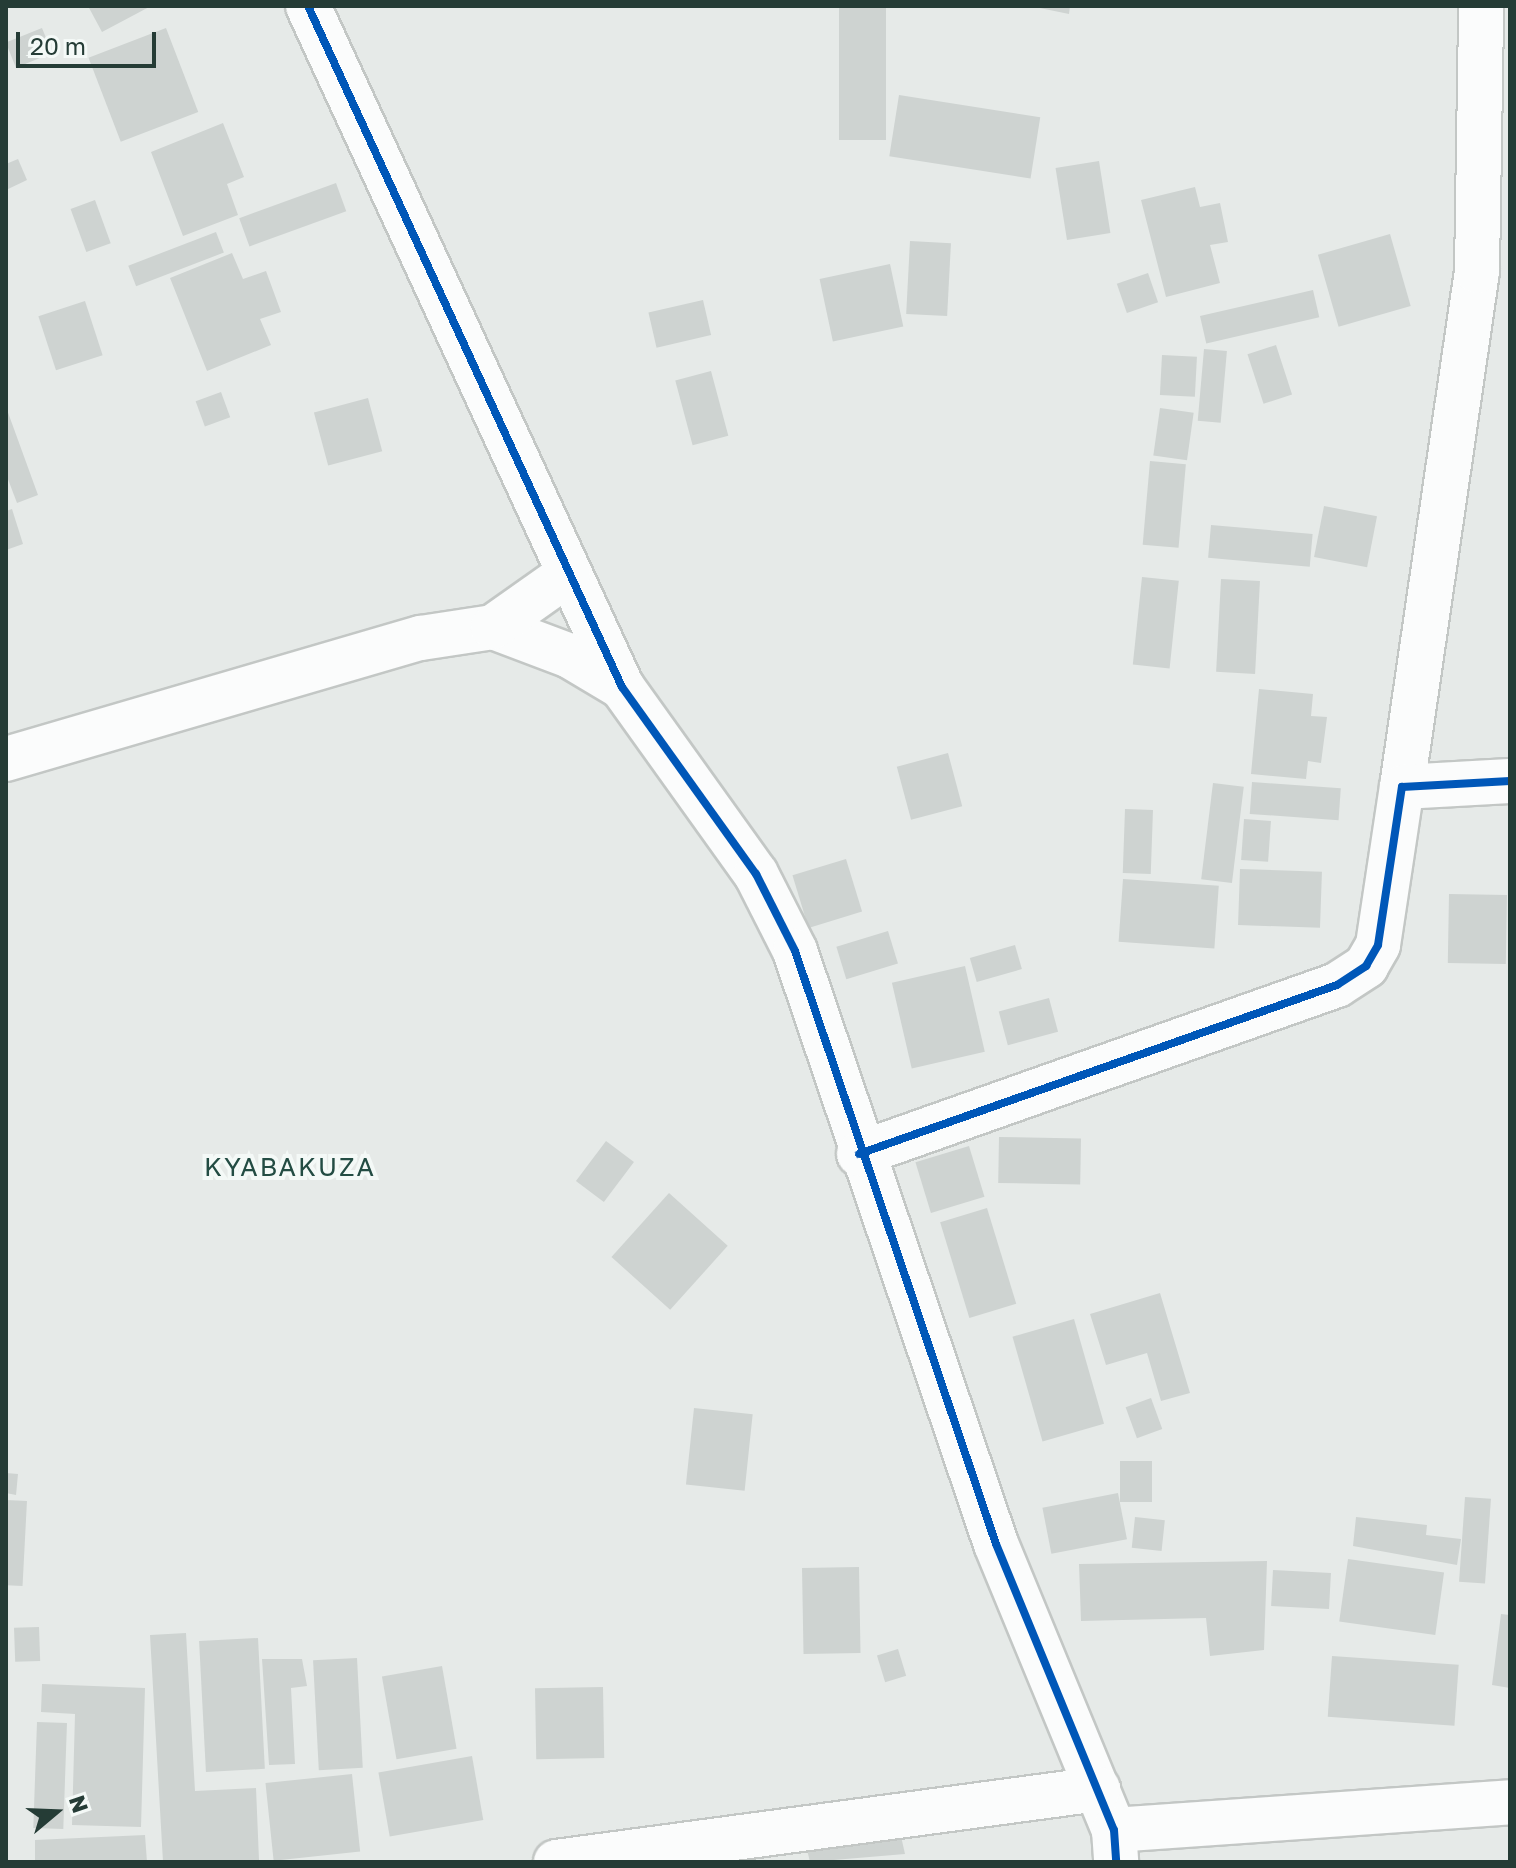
<!DOCTYPE html>
<style>
body{margin:0}
#map{position:relative;width:1516px;height:1868px;overflow:hidden;background:#e6eae8;font-family:"Golos Text",sans-serif}
div>[style]{position:absolute}
[style*='--x']{left:calc(var(--x)*1px);top:calc(var(--y)*1px);width:calc(var(--w)*1px);rotate:calc(var(--a)*1deg)}
.building>*{inset:0;background:#ced3d1;transform-origin:0 0}
.roads{filter:drop-shadow(2px 0 #c3c7c5) drop-shadow(-2px 0 #c3c7c5) drop-shadow(0 2px #c3c7c5) drop-shadow(0 -2px #c3c7c5)}
.minor>*{height:44px;margin:-22px;padding:0 22px;transform-origin:22px;border-radius:22px;background:#fbfcfc}
.cycleway>*{height:8px;margin:-4px;padding:0 4px;transform-origin:4px;border-radius:4px;background:#0057b8}
span{translate:-50% -50%;white-space:nowrap;text-align:center;line-height:1.15;-webkit-text-stroke:8px #f4f9f7;paint-order:stroke}
.quarter-label{font-size:26px;color:#234c43;letter-spacing:2px}
.frame{position:absolute;inset:0;border:8px solid #253c36;pointer-events:none}
.north{position:absolute;left:16px;top:1772px;width:80px;height:80px;-webkit-text-stroke:6px #f4f9f7;paint-order:stroke;rotate:71deg;font-size:22px;font-weight:700;line-height:32px;text-align:center;color:#253c36}
.north::after{content:'';display:block;margin:auto;width:28px;height:36px;background:#253c36;clip-path:polygon(50% 0,100% 100%,50% 72%,0 100%)}
.scale{position:absolute;left:16px;top:32px;width:140px;height:36px;box-sizing:border-box;border:4px solid #253c36;border-top:0;padding-left:10px;font-size:24px;line-height:28px;white-space:nowrap;color:#253c36;-webkit-text-stroke:6px #f4f9f7;paint-order:stroke}
</style>
<div id="map">
<div class="building">
<div style="clip-path:polygon(88px 6px,151px 6px,102px 32px)"></div>
<div style="left:839px;top:6px;width:47px;height:134px"></div>
<div style="clip-path:polygon(1030px 6px,1070px 6px,1069px 14px)"></div>
<div style="left:42px;top:28px;width:27px;height:39px;rotate:68deg"></div>
<div style="left:166px;top:28px;width:90px;height:83px;rotate:69deg"></div>
<div style="left:899px;top:95px;width:143px;height:62px;rotate:9deg"></div>
<div style="clip-path:polygon(223px 123px,244px 177px,227px 184px,238px 215px,183px 236px,151px 152px)"></div>
<div style="clip-path:polygon(18px 159px,27px 180px,6px 190px,6px 164px)"></div>
<div style="left:1099px;top:161px;width:73px;height:44px;rotate:81deg"></div>
<div style="left:336px;top:183px;width:30px;height:103px;rotate:70deg"></div>
<div style="clip-path:polygon(1195px 187px,1200px 207px,1220px 203px,1228px 242px,1210px 245px,1220px 283px,1166px 297px,1141px 200px)"></div>
<div style="left:95px;top:200px;width:46px;height:26px;rotate:70deg"></div>
<div style="left:216px;top:232px;width:22px;height:94px;rotate:69deg"></div>
<div style="left:1390px;top:234px;width:75px;height:75px;rotate:74deg"></div>
<div style="left:910px;top:241px;width:41px;height:73px;rotate:3deg"></div>
<div style="clip-path:polygon(232px 253px,243px 279px,266px 271px,281px 312px,260px 319px,271px 345px,207px 371px,170px 278px)"></div>
<div style="left:890px;top:264px;width:64px;height:72px;rotate:78deg"></div>
<div style="left:1148px;top:273px;width:31px;height:33px;rotate:71deg"></div>
<div style="left:1313px;top:290px;width:28px;height:116px;rotate:77deg"></div>
<div style="left:703px;top:300px;width:36px;height:56px;rotate:77deg"></div>
<div style="left:85px;top:301px;width:57px;height:49px;rotate:72deg"></div>
<div style="left:1276px;top:345px;width:52px;height:30px;rotate:72deg"></div>
<div style="left:1204px;top:349px;width:23px;height:72px;rotate:5deg"></div>
<div style="left:1162px;top:355px;width:35px;height:40px;rotate:3deg"></div>
<div style="left:711px;top:371px;width:67px;height:37px;rotate:75deg"></div>
<div style="left:221px;top:392px;width:27px;height:27px;rotate:70deg"></div>
<div style="left:368px;top:398px;width:55px;height:56px;rotate:75deg"></div>
<div style="clip-path:polygon(6px 407px,38px 495px,17px 503px,6px 474px)"></div>
<div style="left:1160px;top:408px;width:34px;height:48px;rotate:8deg"></div>
<div style="left:1150px;top:461px;width:36px;height:84px;rotate:5deg"></div>
<div style="left:1324px;top:506px;width:54px;height:52px;rotate:11deg"></div>
<div style="clip-path:polygon(12px 509px,23px 544px,6px 550px,6px 511px)"></div>
<div style="left:1211px;top:525px;width:102px;height:33px;rotate:5deg"></div>
<div style="left:1142px;top:577px;width:37px;height:88px;rotate:6deg"></div>
<div style="left:1221px;top:579px;width:39px;height:93px;rotate:3deg"></div>
<div style="clip-path:polygon(1259px 689px,1313px 694px,1311px 716px,1327px 717px,1321px 763px,1308px 761px,1306px 779px,1251px 774px)"></div>
<div style="left:948px;top:753px;width:55px;height:53px;rotate:75deg"></div>
<div style="left:1252px;top:782px;width:89px;height:32px;rotate:4deg"></div>
<div style="left:1213px;top:783px;width:31px;height:97px;rotate:7deg"></div>
<div style="left:1125px;top:809px;width:28px;height:64px;rotate:2deg"></div>
<div style="left:1244px;top:819px;width:27px;height:41px;rotate:4deg"></div>
<div style="left:846px;top:859px;width:55px;height:56px;rotate:73deg"></div>
<div style="left:1240px;top:869px;width:82px;height:56px;rotate:2deg"></div>
<div style="left:1123px;top:879px;width:96px;height:63px;rotate:4deg"></div>
<div style="left:1449px;top:894px;width:58px;height:69px;rotate:1deg"></div>
<div style="left:888px;top:931px;width:34px;height:54px;rotate:73deg"></div>
<div style="left:1015px;top:945px;width:25px;height:47px;rotate:74deg"></div>
<div style="left:965px;top:966px;width:88px;height:75px;rotate:77deg"></div>
<div style="left:1049px;top:998px;width:35px;height:52px;rotate:75deg"></div>
<div style="left:999px;top:1137px;width:82px;height:46px;rotate:1deg"></div>
<div style="left:606px;top:1141px;width:35px;height:50px;rotate:37deg"></div>
<div style="left:969px;top:1146px;width:53px;height:56px;rotate:73deg"></div>
<div style="left:669px;top:1193px;width:79px;height:86px;rotate:42deg"></div>
<div style="left:987px;top:1208px;width:100px;height:49px;rotate:73deg"></div>
<div style="clip-path:polygon(1160px 1293px,1190px 1393px,1161px 1401px,1147px 1353px,1106px 1365px,1090px 1314px)"></div>
<div style="left:1074px;top:1319px;width:109px;height:64px;rotate:74deg"></div>
<div style="left:1151px;top:1398px;width:33px;height:27px;rotate:70deg"></div>
<div style="left:694px;top:1408px;width:59px;height:77px;rotate:6deg"></div>
<div style="left:1120px;top:1461px;width:32px;height:41px"></div>
<div style="clip-path:polygon(6px 1473px,18px 1474px,16px 1495px,6px 1493px)"></div>
<div style="left:1118px;top:1493px;width:47px;height:77px;rotate:79deg"></div>
<div style="left:1465px;top:1497px;width:26px;height:85px;rotate:4deg"></div>
<div style="left:6px;top:1500px;width:21px;height:85px;rotate:3deg"></div>
<div style="left:1135px;top:1517px;width:30px;height:31px;rotate:6deg"></div>
<div style="clip-path:polygon(1356px 1517px,1427px 1525px,1426px 1535px,1461px 1539px,1457px 1565px,1353px 1546px)"></div>
<div style="left:1348px;top:1559px;width:97px;height:63px;rotate:8deg"></div>
<div style="clip-path:polygon(1267px 1561px,1264px 1650px,1210px 1656px,1206px 1618px,1081px 1621px,1079px 1564px)"></div>
<div style="left:859px;top:1567px;width:86px;height:57px;rotate:89deg"></div>
<div style="left:1273px;top:1570px;width:58px;height:36px;rotate:3deg"></div>
<div style="clip-path:polygon(1501px 1614px,1510px 1615px,1510px 1688px,1492px 1685px)"></div>
<div style="left:39px;top:1627px;width:34px;height:25px;rotate:88deg"></div>
<div style="clip-path:polygon(186px 1633px,195px 1791px,256px 1788px,259px 1860px,163px 1862px,150px 1635px)"></div>
<div style="left:258px;top:1638px;width:131px;height:59px;rotate:87deg"></div>
<div style="left:898px;top:1649px;width:28px;height:22px;rotate:73deg"></div>
<div style="left:1332px;top:1656px;width:127px;height:61px;rotate:4deg"></div>
<div style="left:357px;top:1658px;width:110px;height:44px;rotate:87deg"></div>
<div style="clip-path:polygon(262px 1659px,302px 1659px,307px 1686px,291px 1688px,295px 1764px,269px 1765px)"></div>
<div style="left:442px;top:1666px;width:84px;height:61px;rotate:80deg"></div>
<div style="clip-path:polygon(42px 1684px,145px 1688px,141px 1827px,72px 1825px,75px 1714px,41px 1712px)"></div>
<div style="left:603px;top:1687px;width:71px;height:68px;rotate:89deg"></div>
<div style="left:37px;top:1722px;width:30px;height:106px;rotate:2deg"></div>
<div style="left:472px;top:1756px;width:65px;height:95px;rotate:80deg"></div>
<div style="left:352px;top:1774px;width:78px;height:87px;rotate:84deg"></div>
<div style="clip-path:polygon(896px 1814px,905px 1854px,810px 1862px,803px 1833px)"></div>
<div style="clip-path:polygon(145px 1835px,147px 1862px,35px 1862px,35px 1840px)"></div>
</div>
<div class="roads">
<div class="minor">
<div style="--x:308;--y:6;--w:750;--a:65.25"></div>
<div style="--x:622;--y:687;--w:230;--a:54.4"></div>
<div style="--x:756;--y:874;--w:86;--a:63.1"></div>
<div style="--x:795;--y:951;--w:626;--a:71.28"></div>
<div style="--x:996;--y:1544;--w:309;--a:67.6"></div>
<div style="--x:1114;--y:1830;--w:32;--a:86"></div>
<div style="--x:493;--y:627;--w:82;--a:20.6"></div>
<div style="--x:570;--y:656;--w:61;--a:30.8"></div>
<div style="--x:6;--y:759;--w:432;--a:-16.3"></div>
<div style="--x:421;--y:638;--w:73;--a:-8.7"></div>
<div style="--x:493;--y:627;--w:92;--a:-35.2"></div>
<div style="--x:1402;--y:787;--w:521;--a:-81.73"></div>
<div style="--x:1477;--y:271;--w:265;--a:-89.1"></div>
<div style="--x:859;--y:1154;--w:507;--a:-19.47"></div>
<div style="--x:1337;--y:985;--w:35;--a:-33"></div>
<div style="--x:1366;--y:966;--w:24;--a:-60"></div>
<div style="--x:1378;--y:945;--w:160;--a:-81.4"></div>
<div style="--x:1402;--y:787;--w:108;--a:-3.2"></div>
<div style="--x:1114;--y:1830;--w:397;--a:-4"></div>
<div style="--x:556;--y:1862;--w:547;--a:-7.67"></div>
</div>
</div>
<div class="cycleway">
<div style="--x:308;--y:6;--w:750;--a:65.25"></div>
<div style="--x:622;--y:687;--w:230;--a:54.4"></div>
<div style="--x:756;--y:874;--w:86;--a:63.1"></div>
<div style="--x:795;--y:951;--w:626;--a:71.28"></div>
<div style="--x:996;--y:1544;--w:309;--a:67.6"></div>
<div style="--x:1114;--y:1830;--w:32;--a:86"></div>
<div style="--x:859;--y:1154;--w:507;--a:-19.47"></div>
<div style="--x:1337;--y:985;--w:35;--a:-33"></div>
<div style="--x:1366;--y:966;--w:24;--a:-60"></div>
<div style="--x:1378;--y:945;--w:160;--a:-81.4"></div>
<div style="--x:1402;--y:787;--w:108;--a:-3.2"></div>
</div>
<div class="quarter-label">
<span style="left:290px;top:1167px">KYABAKUZA</span>
</div>
<div class="frame"></div>
<div class="north">N</div>
<div class="scale">20 m</div>
</div>
